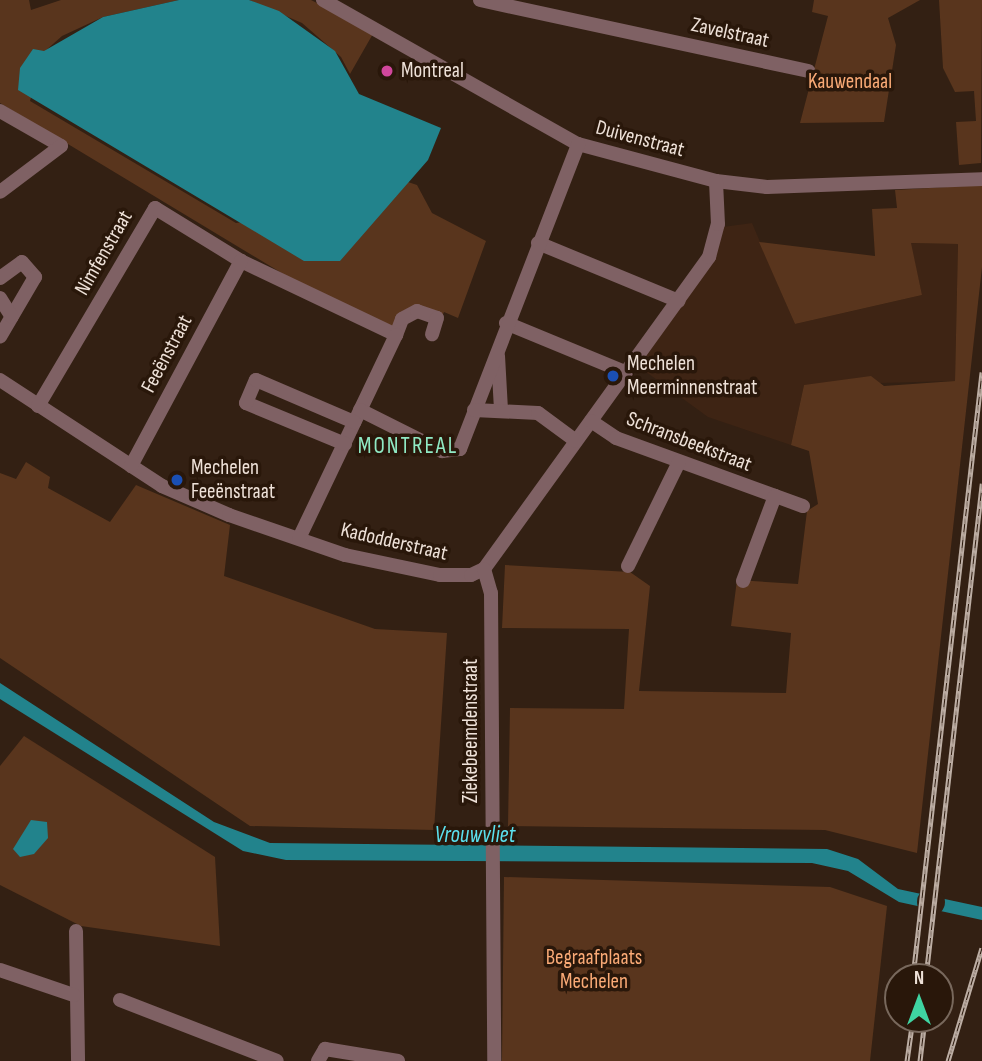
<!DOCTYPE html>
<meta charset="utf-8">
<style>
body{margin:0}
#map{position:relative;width:982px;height:1061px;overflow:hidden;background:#332013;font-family:"Sofia Sans Condensed",sans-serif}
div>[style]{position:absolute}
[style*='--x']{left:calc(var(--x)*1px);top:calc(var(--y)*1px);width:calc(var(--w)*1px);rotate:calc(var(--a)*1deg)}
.built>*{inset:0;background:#3e2414}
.green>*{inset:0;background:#59351d}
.water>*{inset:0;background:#22838c}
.pier>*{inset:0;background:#332013}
.round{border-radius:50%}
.minor>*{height:14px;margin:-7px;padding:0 7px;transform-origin:7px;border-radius:7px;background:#7f6164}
.rail>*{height:5px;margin-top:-2.5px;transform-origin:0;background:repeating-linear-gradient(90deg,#29170a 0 8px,#bdaea4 0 16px);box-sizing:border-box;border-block:2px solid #bdaea4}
.dots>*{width:19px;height:19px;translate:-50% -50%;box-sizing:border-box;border:4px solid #29170a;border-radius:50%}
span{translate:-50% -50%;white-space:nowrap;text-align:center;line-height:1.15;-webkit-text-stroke:7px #29170a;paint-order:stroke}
.street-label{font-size:21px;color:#eee1d8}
.poi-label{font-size:21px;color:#eee1d8}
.left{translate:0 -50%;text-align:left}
.park-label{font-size:21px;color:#faaa76}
.neighbourhood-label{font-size:23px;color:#90e9c4;letter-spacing:2px}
.water-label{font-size:23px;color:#5be0ee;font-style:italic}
.north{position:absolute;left:884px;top:963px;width:70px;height:70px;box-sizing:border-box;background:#29170a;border:2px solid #78685c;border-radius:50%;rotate:0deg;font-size:19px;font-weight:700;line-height:28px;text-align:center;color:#eee1d8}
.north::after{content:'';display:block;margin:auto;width:24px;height:32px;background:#3fd4a2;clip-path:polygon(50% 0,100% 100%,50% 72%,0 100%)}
</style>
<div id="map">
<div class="built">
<div style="clip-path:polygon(752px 223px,795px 324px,922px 295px,910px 243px,958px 244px,955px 381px,804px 385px,791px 445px,708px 417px,638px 366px,723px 227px)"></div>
</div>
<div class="green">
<div style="clip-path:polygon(0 0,29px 0,31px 10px,61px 0,179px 0,103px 17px,62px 36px,44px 52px,30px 101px,236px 223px,392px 201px,408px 182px,417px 185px,432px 213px,486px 241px,458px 318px,444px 312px,438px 325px,405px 311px,397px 328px,323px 298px,0 103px)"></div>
<div style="clip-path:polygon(249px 0,311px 0,374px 32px,350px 74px,341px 57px,302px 23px)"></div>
<div style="clip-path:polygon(814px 0,920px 0,888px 18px,896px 45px,884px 122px,800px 123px,828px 16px,812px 12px)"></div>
<div style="clip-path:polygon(939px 0,982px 0,981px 163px,959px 165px,956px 122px,976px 121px,974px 91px,955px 92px,943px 68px)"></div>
<div style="clip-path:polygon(982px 185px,982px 267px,917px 853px,825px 830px,508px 826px,510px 708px,624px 709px,629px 629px,502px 628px,505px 565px,630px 572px,650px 586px,639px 691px,786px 693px,791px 633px,731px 626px,737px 580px,798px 584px,807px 511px,818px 504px,809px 451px,791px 445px,804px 385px,871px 376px,884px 386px,955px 381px,958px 244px,911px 243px,922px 295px,795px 324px,759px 242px,875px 256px,872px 209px,897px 208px,895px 190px)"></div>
<div style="clip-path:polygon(26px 462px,50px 477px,48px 488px,110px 522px,136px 485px,230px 525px,224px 576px,375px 629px,447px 633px,434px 830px,250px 826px,0 658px,0 473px,16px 479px)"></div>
<div style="clip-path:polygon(24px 736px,215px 857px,220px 946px,81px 926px,0 885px,0 766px)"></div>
<div style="clip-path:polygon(504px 877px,830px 887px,887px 906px,870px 1061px,502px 1061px)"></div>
</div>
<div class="water">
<div style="clip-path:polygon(179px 0,249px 0,279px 11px,335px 51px,359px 94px,441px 128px,428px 160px,340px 261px,304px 261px,18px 90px,20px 68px,33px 49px,44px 51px,103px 17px)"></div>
<div style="clip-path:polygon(0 683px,214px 822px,270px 843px,827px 849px,858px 859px,898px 889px,982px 907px,982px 920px,899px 902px,848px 871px,812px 863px,286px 860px,243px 851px,0 699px)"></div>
<div style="clip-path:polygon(31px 820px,47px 822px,48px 838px,34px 854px,20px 857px,13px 849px)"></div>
</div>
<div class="pier">
<div class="round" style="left:917px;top:888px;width:28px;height:28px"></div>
</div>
<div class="minor">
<div style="--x:323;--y:0;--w:293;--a:29.5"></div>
<div style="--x:578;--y:144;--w:143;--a:15"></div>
<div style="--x:716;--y:181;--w:51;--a:6.7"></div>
<div style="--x:767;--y:187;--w:215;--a:-2.1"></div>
<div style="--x:480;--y:0;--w:336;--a:12.2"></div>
<div style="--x:0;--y:111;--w:70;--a:29.8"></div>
<div style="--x:61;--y:146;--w:76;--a:143"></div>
<div style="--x:538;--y:243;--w:152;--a:22.4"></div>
<div style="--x:0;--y:278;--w:27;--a:-36"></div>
<div style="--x:22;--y:262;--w:20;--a:49"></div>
<div style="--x:35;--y:277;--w:69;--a:120.3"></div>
<div style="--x:0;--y:298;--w:22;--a:58"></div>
<div style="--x:506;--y:323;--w:129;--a:22.4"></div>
<div style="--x:396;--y:335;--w:17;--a:-69"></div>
<div style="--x:402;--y:319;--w:17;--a:-28"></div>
<div style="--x:417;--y:311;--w:21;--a:19"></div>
<div style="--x:437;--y:318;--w:17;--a:107"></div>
<div style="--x:498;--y:356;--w:54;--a:86.8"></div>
<div style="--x:0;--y:380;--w:194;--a:33.2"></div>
<div style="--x:162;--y:486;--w:73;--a:23.4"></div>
<div style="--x:229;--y:515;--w:123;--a:19"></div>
<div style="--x:345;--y:555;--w:97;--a:11.9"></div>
<div style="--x:440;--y:575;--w:31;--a:0"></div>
<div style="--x:471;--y:575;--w:14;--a:-25"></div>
<div style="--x:484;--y:569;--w:385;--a:-54.2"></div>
<div style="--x:709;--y:257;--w:34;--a:-75"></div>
<div style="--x:718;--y:224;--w:43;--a:-92.7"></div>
<div style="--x:38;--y:406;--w:230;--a:-59.4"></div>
<div style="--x:155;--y:208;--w:101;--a:31.6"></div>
<div style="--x:241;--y:261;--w:172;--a:25.5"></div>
<div style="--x:396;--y:335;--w:225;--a:115.5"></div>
<div style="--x:360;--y:410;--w:92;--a:26.6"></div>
<div style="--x:442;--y:451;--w:18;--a:-6"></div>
<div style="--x:460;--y:449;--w:327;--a:-68.8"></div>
<div style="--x:474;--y:410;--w:64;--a:2.7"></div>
<div style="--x:538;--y:413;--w:47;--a:36.4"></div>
<div style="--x:591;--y:421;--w:30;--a:34"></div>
<div style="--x:616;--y:438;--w:199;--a:20"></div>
<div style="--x:345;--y:444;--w:107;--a:-157.5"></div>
<div style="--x:246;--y:403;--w:25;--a:-67"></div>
<div style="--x:256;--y:380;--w:107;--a:23.2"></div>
<div style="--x:131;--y:466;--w:233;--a:-61.8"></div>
<div style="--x:628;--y:566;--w:116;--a:-63.9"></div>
<div style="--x:484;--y:569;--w:25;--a:74"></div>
<div style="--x:491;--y:593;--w:468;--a:89.6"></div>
<div style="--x:743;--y:581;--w:91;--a:-69.4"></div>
<div style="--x:76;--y:931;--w:130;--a:89.1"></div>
<div style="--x:0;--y:970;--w:78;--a:18.7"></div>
<div style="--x:120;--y:1000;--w:168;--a:21.2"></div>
<div style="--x:318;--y:1061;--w:14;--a:-60"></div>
<div style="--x:325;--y:1049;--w:74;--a:9.3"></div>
</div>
<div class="rail">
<div style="--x:913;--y:977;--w:609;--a:-83.49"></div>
<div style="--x:926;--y:977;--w:497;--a:-83.5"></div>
<div style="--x:907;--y:1061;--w:42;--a:-81.9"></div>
<div style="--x:920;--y:1061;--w:42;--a:-83.2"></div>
<div style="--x:948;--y:1061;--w:118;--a:-73.3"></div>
</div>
<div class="dots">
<div style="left:387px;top:71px;background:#d1479c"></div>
<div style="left:613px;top:376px;background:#1a4fb4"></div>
<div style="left:177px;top:480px;background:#1a4fb4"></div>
</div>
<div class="street-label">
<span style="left:730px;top:33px;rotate:12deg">Zavelstraat</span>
<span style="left:640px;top:139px;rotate:15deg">Duivenstraat</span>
<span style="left:104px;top:253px;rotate:-60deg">Nimfenstraat</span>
<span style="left:167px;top:354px;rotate:-62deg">Feeënstraat</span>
<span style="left:689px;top:442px;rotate:21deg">Schransbeekstraat</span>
<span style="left:394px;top:542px;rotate:13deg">Kadodderstraat</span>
<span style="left:471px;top:731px;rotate:-90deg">Ziekebeemdenstraat</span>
</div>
<div class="poi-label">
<span class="left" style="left:401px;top:71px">Montreal</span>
<span class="left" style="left:627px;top:376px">Mechelen<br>Meerminnenstraat</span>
<span class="left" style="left:191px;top:480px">Mechelen<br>Feeënstraat</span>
</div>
<div class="park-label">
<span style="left:850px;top:82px">Kauwendaal</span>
<span style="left:594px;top:970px">Begraafplaats<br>Mechelen</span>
</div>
<div class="neighbourhood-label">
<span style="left:408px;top:446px">MONTREAL</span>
</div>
<div class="water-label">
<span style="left:475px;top:835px">Vrouwvliet</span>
</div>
<div class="north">N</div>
</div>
